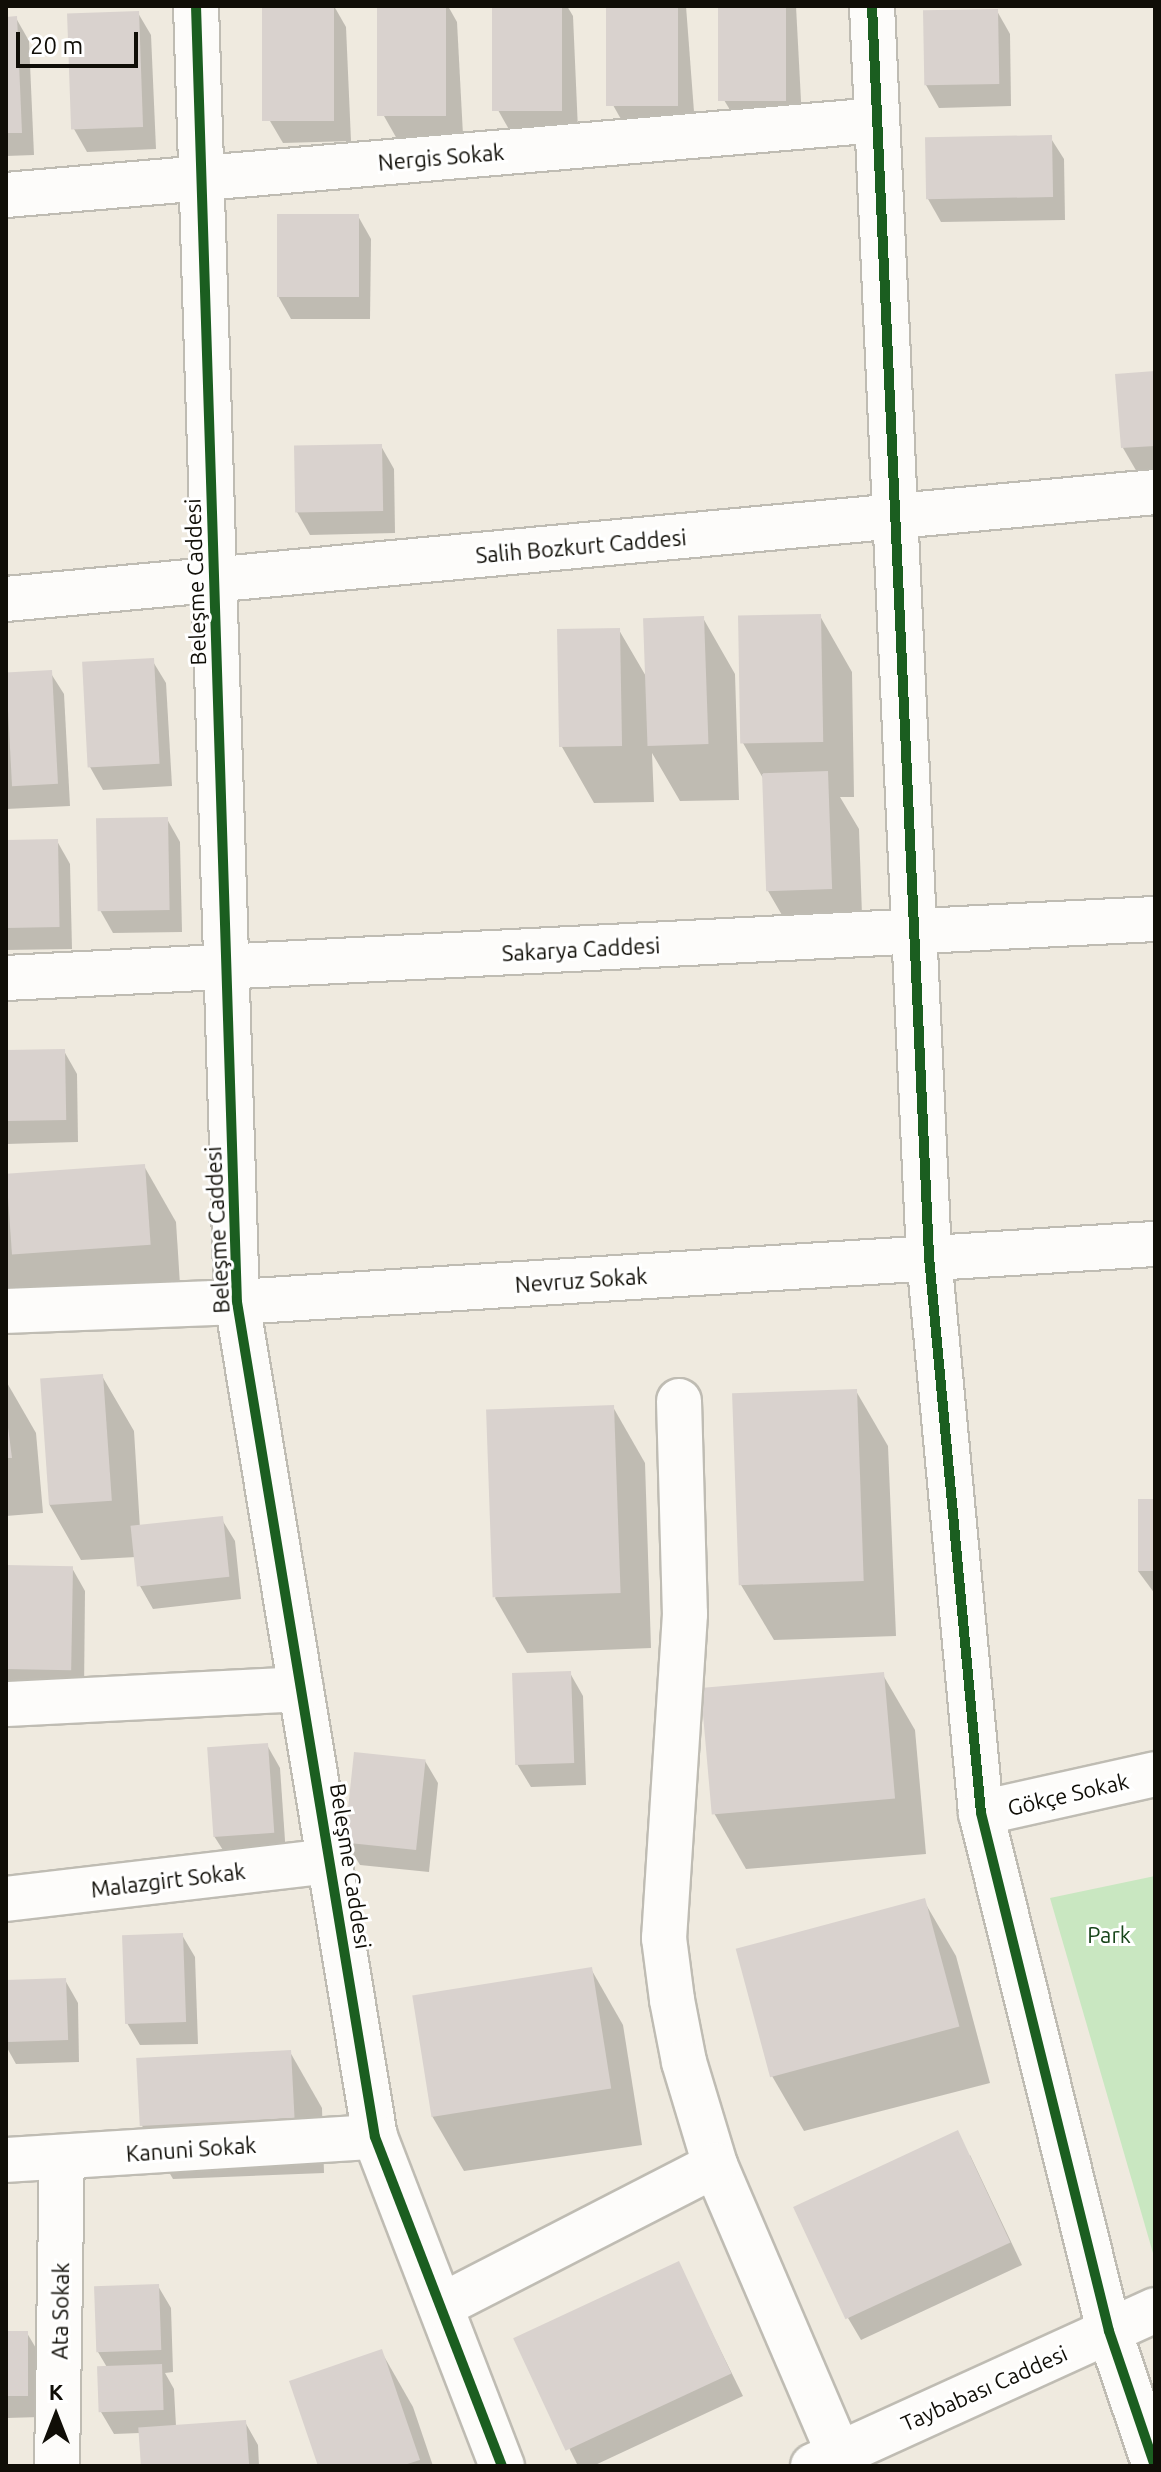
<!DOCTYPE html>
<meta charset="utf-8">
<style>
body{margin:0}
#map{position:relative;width:1161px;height:2472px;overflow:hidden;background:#efeadf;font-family:Ubuntu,sans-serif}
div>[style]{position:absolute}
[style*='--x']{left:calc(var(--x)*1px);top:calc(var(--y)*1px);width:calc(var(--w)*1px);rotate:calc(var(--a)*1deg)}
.green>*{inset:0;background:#c9e7c1}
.shadow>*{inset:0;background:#0003}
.building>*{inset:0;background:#d9d2ce;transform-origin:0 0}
.roads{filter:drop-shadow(2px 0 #bfbcb3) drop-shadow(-2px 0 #bfbcb3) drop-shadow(0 2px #bfbcb3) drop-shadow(0 -2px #bfbcb3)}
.minor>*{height:44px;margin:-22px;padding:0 22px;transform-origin:22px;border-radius:22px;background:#fdfcfa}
.cycleway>*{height:10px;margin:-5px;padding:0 5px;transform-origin:5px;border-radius:5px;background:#1b5e20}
span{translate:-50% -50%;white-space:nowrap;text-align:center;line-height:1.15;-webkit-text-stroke:6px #fff;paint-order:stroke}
.street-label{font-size:22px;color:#100e07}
.park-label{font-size:22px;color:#18461b}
.frame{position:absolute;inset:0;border:8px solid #100e07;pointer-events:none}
.north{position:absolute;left:16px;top:2376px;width:80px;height:80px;-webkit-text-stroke:6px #fff;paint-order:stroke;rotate:0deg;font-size:22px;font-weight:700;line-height:32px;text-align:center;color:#100e07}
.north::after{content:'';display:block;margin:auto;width:28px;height:36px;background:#100e07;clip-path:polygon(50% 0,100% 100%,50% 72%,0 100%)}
.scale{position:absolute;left:16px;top:32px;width:122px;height:36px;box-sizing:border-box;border:4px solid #100e07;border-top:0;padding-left:10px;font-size:24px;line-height:28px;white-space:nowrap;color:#100e07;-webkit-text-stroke:6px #fff;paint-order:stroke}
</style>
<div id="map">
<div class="green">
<div style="clip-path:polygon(1155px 1876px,1155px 2260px,1050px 1898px)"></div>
</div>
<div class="shadow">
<div style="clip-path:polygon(288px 6px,334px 6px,346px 27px,351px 141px,283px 143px,270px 121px)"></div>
<div style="clip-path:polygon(379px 6px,448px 6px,457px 22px,463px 135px,397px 139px,384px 116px)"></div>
<div style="clip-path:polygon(494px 6px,567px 6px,573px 16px,578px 130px,511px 133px,498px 110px)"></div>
<div style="clip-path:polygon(608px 6px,686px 6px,695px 125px,626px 128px,613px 105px)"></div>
<div style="clip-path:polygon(720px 6px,796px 6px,802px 120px,738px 123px,724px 100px)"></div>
<div style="clip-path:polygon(997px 11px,1010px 34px,1011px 106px,939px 108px,926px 85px)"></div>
<div style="clip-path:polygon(138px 13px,151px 35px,156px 149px,87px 152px,74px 129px)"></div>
<div style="clip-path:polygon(16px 18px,29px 41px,34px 155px,6px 156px,6px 19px)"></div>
<div style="clip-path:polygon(1050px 137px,1064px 159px,1065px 220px,941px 222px,928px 199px)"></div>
<div style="clip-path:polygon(358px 216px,371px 239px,370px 319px,291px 319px,278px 296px)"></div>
<div style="clip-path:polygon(1155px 373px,1155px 503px,1123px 448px)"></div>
<div style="clip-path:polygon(381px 446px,394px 469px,395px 533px,310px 535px,297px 512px)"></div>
<div style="clip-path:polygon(820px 616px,852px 672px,854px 797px,840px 797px,859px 829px,863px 944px,800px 946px,768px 891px,764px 780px,743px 743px)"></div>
<div style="clip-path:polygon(703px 618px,735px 674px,739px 800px,680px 801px,652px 753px,654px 802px,594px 803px,562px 747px,619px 630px,647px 678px)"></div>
<div style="clip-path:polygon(152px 660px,166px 683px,172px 786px,103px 790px,90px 767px)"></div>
<div style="clip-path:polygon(50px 672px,64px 694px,70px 806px,6px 809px,6px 674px)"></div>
<div style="clip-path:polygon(167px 819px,180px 842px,182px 932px,113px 933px,100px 910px)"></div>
<div style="clip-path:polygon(57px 841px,70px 864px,72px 949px,6px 950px,6px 842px)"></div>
<div style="clip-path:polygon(64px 1051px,77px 1074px,78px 1142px,6px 1144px,6px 1053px)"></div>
<div style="clip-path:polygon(144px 1166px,176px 1222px,181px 1300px,6px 1311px,6px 1175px)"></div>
<div style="clip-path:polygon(102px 1376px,134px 1431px,140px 1528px,221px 1518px,235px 1541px,241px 1599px,153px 1609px,140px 1586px,136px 1557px,81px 1560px,49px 1504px)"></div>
<div style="clip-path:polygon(6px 1381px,36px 1433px,43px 1513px,6px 1516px)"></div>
<div style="clip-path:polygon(856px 1391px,888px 1446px,896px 1636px,774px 1640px,741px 1585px)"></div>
<div style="clip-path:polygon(613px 1407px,645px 1463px,651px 1648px,527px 1653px,495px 1598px)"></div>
<div style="clip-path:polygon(1155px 1501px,1155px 1594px,1138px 1571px)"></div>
<div style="clip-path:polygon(6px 1567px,72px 1568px,85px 1591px,84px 1692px,13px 1691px,6px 1679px)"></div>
<div style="clip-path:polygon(570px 1673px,583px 1696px,586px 1785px,531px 1787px,517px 1764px)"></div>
<div style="clip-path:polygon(883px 1675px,915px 1730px,926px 1854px,746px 1869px,714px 1813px)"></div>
<div style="clip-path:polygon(267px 1745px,280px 1768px,286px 1855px,228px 1858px,214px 1836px)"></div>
<div style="clip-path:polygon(425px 1761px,438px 1783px,429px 1872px,360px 1865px,347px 1843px)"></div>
<div style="clip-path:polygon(924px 1901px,956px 1956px,990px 2083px,804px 2131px,772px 2076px,739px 1949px)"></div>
<div style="clip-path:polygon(182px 1935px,195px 1957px,198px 2044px,140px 2045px,127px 2023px)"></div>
<div style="clip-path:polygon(591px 1969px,623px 2025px,642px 2145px,464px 2171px,432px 2116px)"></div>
<div style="clip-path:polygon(65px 1980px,78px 2003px,79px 2062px,16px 2064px,6px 2046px,6px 1982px)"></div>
<div style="clip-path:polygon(290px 2052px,322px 2108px,324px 2173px,173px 2179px,141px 2124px)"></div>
<div style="clip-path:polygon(970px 2155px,1022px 2265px,861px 2340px,848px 2318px)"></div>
<div style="clip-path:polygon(678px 2264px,743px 2396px,593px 2466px,578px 2466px,516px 2340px)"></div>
<div style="clip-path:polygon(158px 2286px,171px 2308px,173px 2372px,165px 2373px,174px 2389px,176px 2426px,245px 2422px,258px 2445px,259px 2466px,142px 2466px,140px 2433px,114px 2434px,101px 2412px,108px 2369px,98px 2352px)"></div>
<div style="clip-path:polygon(6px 2333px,27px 2333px,40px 2355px,41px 2417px,6px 2418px)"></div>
<div style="clip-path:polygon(381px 2351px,413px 2407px,433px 2466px,320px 2466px)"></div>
</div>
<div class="building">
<div style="left:262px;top:6px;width:72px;height:115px"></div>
<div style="left:377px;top:6px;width:69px;height:110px"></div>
<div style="left:492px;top:6px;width:70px;height:105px"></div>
<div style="left:606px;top:6px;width:72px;height:100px"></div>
<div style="left:718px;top:6px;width:68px;height:95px"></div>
<div style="left:998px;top:9px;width:75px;height:75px;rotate:89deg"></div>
<div style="left:139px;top:11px;width:116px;height:72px;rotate:88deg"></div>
<div style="clip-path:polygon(17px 16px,22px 133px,6px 133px,6px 17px)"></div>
<div style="left:1052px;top:135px;width:62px;height:127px;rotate:89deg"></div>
<div style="left:277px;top:214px;width:82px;height:83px"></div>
<div style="clip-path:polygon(1155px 371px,1155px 446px,1121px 448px,1115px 374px)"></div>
<div style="left:382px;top:444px;width:67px;height:88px;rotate:89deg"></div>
<div style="left:821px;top:614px;width:128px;height:83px;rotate:89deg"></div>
<div style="left:704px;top:616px;width:128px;height:61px;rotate:88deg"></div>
<div style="left:620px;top:628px;width:118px;height:63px;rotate:89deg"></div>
<div style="left:154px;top:658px;width:106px;height:72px;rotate:87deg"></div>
<div style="left:52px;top:670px;width:114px;height:46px;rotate:87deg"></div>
<div style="left:828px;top:771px;width:118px;height:66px;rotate:88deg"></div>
<div style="left:168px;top:817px;width:93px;height:72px;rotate:89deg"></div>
<div style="left:58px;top:839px;width:88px;height:52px;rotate:89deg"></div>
<div style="left:65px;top:1049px;width:71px;height:59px;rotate:89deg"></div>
<div style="left:145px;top:1164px;width:81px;height:139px;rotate:86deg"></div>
<div style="left:103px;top:1374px;width:127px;height:63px;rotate:86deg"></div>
<div style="left:857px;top:1389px;width:192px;height:125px;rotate:88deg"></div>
<div style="left:614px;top:1405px;width:188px;height:128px;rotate:88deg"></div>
<div style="clip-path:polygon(6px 1412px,12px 1458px,6px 1458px)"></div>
<div style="left:1138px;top:1499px;width:17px;height:72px"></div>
<div style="left:223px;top:1516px;width:61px;height:93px;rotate:84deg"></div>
<div style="left:6px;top:1565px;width:67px;height:104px;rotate:1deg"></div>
<div style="left:571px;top:1671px;width:92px;height:59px;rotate:88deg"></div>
<div style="left:884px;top:1672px;width:127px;height:184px;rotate:85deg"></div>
<div style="left:268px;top:1743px;width:90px;height:61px;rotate:86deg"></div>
<div style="left:354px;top:1752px;width:72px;height:91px;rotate:6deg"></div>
<div style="left:925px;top:1898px;width:133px;height:196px;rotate:75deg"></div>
<div style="left:183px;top:1933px;width:89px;height:61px;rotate:88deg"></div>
<div style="left:592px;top:1967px;width:123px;height:182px;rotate:81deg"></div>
<div style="left:66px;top:1978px;width:62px;height:60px;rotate:88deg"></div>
<div style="left:291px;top:2050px;width:68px;height:155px;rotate:87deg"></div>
<div style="left:958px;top:2130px;width:124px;height:182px;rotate:65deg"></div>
<div style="left:679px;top:2261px;width:124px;height:183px;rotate:65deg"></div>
<div style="left:159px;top:2284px;width:66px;height:65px;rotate:88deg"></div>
<div style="left:6px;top:2331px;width:22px;height:65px"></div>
<div style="clip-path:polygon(382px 2349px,420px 2460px,401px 2466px,318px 2466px,289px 2381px)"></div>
<div style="left:162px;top:2364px;width:46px;height:65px;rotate:88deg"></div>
<div style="left:246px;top:2420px;width:46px;height:108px;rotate:86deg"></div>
</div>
<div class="roads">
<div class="minor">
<div style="--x:196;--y:6;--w:1297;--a:88.19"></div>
<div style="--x:237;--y:1302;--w:846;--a:80.62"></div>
<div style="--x:375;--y:2137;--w:353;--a:68.9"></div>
<div style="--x:872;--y:6;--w:1252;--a:87.39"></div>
<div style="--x:929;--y:1257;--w:558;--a:84.66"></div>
<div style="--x:981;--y:1813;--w:534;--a:76.12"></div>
<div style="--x:1109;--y:2331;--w:143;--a:71.2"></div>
<div style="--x:6;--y:195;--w:874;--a:-4.92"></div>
<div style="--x:6;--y:599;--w:1154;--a:-5.32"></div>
<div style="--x:6;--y:978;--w:1151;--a:-2.94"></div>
<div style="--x:6;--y:1311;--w:231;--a:-2.2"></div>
<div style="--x:237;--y:1302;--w:920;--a:-3.62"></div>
<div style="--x:679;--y:1401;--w:213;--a:88.4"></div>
<div style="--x:685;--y:1614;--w:325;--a:93.7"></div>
<div style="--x:664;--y:1938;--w:63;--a:82.6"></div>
<div style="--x:672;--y:2000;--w:63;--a:79"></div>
<div style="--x:684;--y:2062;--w:108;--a:73.2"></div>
<div style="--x:715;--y:2165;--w:314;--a:66.8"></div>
<div style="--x:6;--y:1704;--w:295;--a:-2.9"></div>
<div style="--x:981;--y:1813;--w:178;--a:-12.6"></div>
<div style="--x:6;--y:1899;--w:326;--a:-6.7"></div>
<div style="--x:6;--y:2160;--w:370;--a:-3.6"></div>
<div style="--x:441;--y:2306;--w:308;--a:-27.2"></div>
<div style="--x:57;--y:2466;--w:309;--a:-89.1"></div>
<div style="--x:813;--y:2466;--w:376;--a:-24.5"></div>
</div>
</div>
<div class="cycleway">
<div style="--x:196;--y:6;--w:1297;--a:88.19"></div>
<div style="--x:237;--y:1302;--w:846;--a:80.62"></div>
<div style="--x:375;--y:2137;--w:353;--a:68.9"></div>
<div style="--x:872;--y:6;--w:1252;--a:87.39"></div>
<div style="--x:929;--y:1257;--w:558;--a:84.66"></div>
<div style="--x:981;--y:1813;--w:534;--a:76.12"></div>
<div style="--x:1109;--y:2331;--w:143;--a:71.2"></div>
</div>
<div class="street-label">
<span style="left:441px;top:157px;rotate:-5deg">Nergis Sokak</span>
<span style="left:581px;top:546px;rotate:-5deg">Salih Bozkurt Caddesi</span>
<span style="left:195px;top:582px;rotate:-92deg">Beleşme Caddesi</span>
<span style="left:581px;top:949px;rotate:-3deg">Sakarya Caddesi</span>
<span style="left:217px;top:1230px;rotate:-93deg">Beleşme Caddesi</span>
<span style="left:581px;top:1280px;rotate:-4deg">Nevruz Sokak</span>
<span style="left:1068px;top:1794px;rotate:-13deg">Gökçe Sokak</span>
<span style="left:351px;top:1866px;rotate:81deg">Beleşme Caddesi</span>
<span style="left:168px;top:1880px;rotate:-7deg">Malazgirt Sokak</span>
<span style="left:191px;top:2149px;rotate:-4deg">Kanuni Sokak</span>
<span style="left:60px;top:2311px;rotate:-89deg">Ata Sokak</span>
<span style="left:984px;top:2388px;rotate:-24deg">Taybabası Caddesi</span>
</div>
<div class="park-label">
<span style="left:1109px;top:1935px">Park</span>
</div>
<div class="frame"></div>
<div class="north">K</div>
<div class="scale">20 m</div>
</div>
